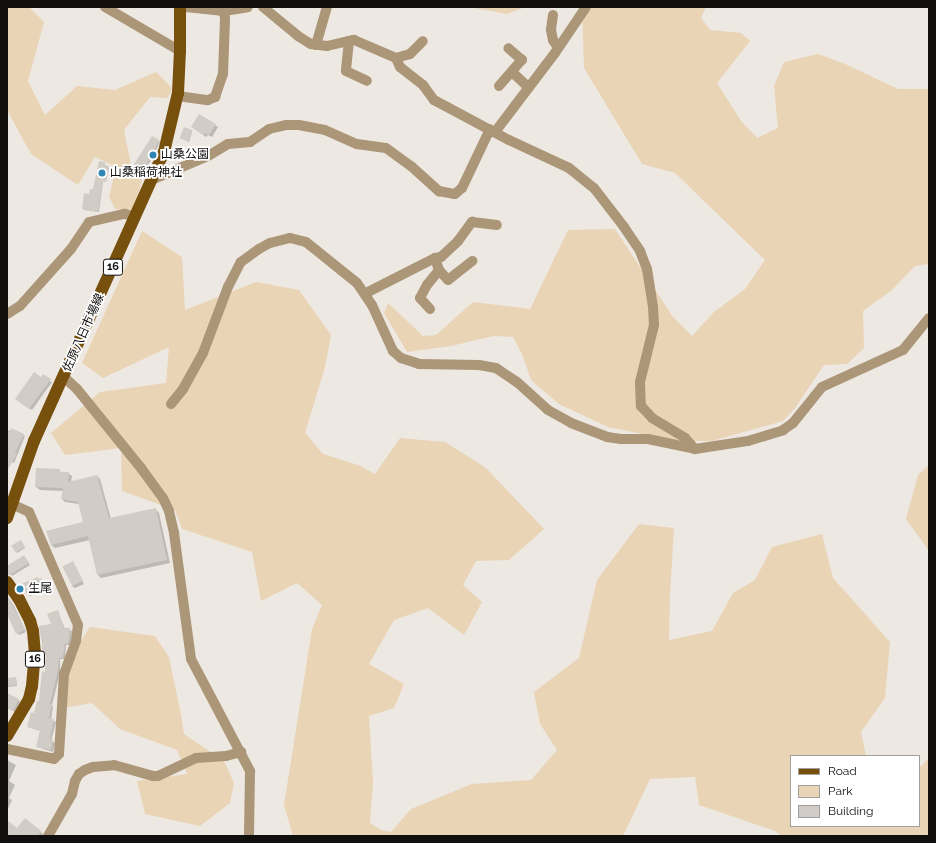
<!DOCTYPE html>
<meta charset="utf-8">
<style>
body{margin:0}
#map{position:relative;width:936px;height:843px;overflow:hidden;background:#ede8e2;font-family:Raleway,"Noto Sans JP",sans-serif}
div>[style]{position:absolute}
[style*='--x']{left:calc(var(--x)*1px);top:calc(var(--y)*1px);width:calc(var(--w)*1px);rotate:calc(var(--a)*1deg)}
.green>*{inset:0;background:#ead4b6}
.shadow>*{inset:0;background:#0003;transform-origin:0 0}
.building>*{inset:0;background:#d1ccc5;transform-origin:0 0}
.minor>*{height:10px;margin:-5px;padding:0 5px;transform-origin:5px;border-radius:5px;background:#ac9678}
.major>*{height:12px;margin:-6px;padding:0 6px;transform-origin:6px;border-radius:6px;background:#77500d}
.dots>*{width:11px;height:11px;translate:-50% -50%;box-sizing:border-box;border:2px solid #fff;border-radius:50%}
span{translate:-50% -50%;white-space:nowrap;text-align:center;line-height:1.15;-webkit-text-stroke:3.5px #fff;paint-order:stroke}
.shield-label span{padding:1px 3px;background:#fff;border:1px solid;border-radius:3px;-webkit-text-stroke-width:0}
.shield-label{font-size:11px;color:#110f0d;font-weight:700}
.poi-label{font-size:12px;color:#110f0d}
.left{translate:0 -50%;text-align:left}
.street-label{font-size:12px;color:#110f0d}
.frame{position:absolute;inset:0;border:8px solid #110f0d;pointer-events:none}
.legend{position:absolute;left:790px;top:755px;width:130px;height:72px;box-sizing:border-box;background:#fff;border:1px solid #a09f9e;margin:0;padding:5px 7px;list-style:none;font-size:12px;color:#110f0d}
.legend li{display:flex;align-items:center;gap:8px;height:20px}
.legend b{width:20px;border:1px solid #a09f9e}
</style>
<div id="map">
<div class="green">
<div style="clip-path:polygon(7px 7px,29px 7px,44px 22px,28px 81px,45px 115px,77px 86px,115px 90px,156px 72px,172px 88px,168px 98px,150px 97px,124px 130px,132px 170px,142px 180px,134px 210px,115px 209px,109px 197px,116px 167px,95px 157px,78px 185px,31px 154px,7px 110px)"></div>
<div style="clip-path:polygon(469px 7px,525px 7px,507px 14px)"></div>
<div style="clip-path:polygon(580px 7px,706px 7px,701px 18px,710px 30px,741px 33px,750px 41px,717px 83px,741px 121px,757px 138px,778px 128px,774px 86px,784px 62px,818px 54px,845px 64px,898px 89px,929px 89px,929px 264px,915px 266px,892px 290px,863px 311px,864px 348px,847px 364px,824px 365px,795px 408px,783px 421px,712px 441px,678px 441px,608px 427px,559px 404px,531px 380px,522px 354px,513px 337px,494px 336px,451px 346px,407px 352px,384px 313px,388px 303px,423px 336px,436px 335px,473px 302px,530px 309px,568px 230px,615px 229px,673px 317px,692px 336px,714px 312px,745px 289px,765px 260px,675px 173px,642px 164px,584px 68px,582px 10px)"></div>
<div style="clip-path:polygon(142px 231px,182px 257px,185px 310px,256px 282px,299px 290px,331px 335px,325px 367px,305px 433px,323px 454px,361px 466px,375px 474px,400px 438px,445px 442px,486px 468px,544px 529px,509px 560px,476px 561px,463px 585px,482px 602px,464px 635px,428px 608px,394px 620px,369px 664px,404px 684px,394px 708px,369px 716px,373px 782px,370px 823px,381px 830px,391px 832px,411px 809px,472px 784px,531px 780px,557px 750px,540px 724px,534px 692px,579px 658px,597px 580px,639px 524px,674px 528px,670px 595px,669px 640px,712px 631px,733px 593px,755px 580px,772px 547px,822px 534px,833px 578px,890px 642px,885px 698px,861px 732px,866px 756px,791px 756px,791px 826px,919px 826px,919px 768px,929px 758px,929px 836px,782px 836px,775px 831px,699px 805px,695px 777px,650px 779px,623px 836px,293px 836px,284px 805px,312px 629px,322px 605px,297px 583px,261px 601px,252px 552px,182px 529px,175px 510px,122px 491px,121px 448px,65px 455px,51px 433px,100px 392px,166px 383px,169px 347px,103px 378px,82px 363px)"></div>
<div style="clip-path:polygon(929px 465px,929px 551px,906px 519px,918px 475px)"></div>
<div style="clip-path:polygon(90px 627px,155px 636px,169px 657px,181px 715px,184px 734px,224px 761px,234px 783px,230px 803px,200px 826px,145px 814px,137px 781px,187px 774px,177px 750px,120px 729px,92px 703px,63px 708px,71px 656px)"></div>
</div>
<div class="shadow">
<div style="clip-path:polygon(215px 125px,218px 127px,212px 137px,208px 135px,206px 137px,192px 127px)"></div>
<div style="clip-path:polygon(185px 128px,192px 132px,189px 142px,181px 138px)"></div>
<div style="clip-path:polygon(159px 141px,160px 142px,143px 175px,134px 170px)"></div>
<div style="clip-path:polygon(105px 163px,105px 166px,109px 168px,106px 182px,103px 181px,99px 212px,84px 210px)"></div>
<div style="clip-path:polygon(41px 378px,52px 382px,32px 410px,18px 401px)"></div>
<div style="clip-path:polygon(7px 430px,25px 436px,14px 463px,7px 459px)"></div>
<div style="clip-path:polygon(59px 470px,62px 473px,68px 473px,72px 476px,71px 482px,97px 476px,100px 479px,111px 519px,155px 509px,159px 513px,170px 563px,101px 578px,98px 575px,90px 540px,55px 548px,51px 545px,47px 531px,84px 522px,79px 504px,65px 502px,62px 499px,63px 491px,40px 490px,36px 487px)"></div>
<div style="clip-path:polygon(21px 542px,25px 548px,17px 553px,13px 546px)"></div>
<div style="clip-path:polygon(24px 556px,30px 565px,12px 576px,7px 568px)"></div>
<div style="clip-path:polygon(73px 562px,84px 584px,75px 588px,72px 586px)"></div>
<div style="clip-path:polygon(41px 579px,46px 588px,30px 596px,28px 594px)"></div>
<div style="clip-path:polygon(7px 596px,14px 606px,26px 632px,19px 635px,7px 612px)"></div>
<div style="clip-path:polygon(58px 612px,65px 629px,72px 631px,71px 643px,70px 645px,66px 645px,65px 659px,60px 659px,60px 673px,52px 705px,53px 707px,51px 720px,56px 722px,51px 741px,55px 743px,53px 752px,37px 747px,41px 731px,28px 727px,40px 702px,46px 673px,47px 655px,43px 653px,42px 638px,52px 625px)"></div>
<div style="left:16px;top:678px;width:8px;height:9px;rotate:83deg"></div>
<div style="clip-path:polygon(7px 694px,20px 701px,15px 712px,7px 708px)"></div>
<div style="clip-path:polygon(7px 760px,16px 765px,9px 781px,15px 785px,9px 798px,12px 800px,7px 811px)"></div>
<div style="clip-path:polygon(25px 819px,43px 834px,42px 836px,7px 836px,7px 822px,17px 829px)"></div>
</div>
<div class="building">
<div style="clip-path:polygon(199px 114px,216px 124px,209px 135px,205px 133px,204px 135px,191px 127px)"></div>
<div style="left:184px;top:127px;width:9px;height:12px;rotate:21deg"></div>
<div style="clip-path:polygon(152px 136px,159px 140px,158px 143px,141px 174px,131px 169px)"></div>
<div style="clip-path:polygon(99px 161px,105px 162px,105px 165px,109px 166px,106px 182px,103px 181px,98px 212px,82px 209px,84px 193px,89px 194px,90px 189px,93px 189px)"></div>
<div style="clip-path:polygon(34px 372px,41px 377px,43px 374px,51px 379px,29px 409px,15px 399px)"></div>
<div style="clip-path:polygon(11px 428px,24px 434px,15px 453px,17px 454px,7px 471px,7px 431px,10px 432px)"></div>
<div style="clip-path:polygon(36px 468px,60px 469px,60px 472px,69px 472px,68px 482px,97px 475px,109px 518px,156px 508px,167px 560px,97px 575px,88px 536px,51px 545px,46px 531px,83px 522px,78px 502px,61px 499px,63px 488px,35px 487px)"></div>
<div style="left:21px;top:540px;width:8px;height:11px;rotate:60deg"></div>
<div style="clip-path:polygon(24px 555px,29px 563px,10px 575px,7px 575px,7px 566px)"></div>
<div style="left:73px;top:561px;width:22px;height:12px;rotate:63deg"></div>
<div style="clip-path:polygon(38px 577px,39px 579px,41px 578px,45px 585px,27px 595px,21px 584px)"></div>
<div style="clip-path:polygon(7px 595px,25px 630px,16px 634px,7px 614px)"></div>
<div style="clip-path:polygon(58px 610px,64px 628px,70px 628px,69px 640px,68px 644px,65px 643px,63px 658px,59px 658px,58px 670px,50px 704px,52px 704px,49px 718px,54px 719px,50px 739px,53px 740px,51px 750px,36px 747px,40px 730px,27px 727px,31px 712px,34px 713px,37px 701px,39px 701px,42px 671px,45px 672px,46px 653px,42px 653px,43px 639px,41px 639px,39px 626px,51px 624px,47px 614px)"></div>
<div style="left:16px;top:677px;width:8px;height:9px;rotate:83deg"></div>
<div style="clip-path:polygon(7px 693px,19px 699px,13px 711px,7px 708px)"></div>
<div style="clip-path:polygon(25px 818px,41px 831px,38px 836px,7px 836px,7px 820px,17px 828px)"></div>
</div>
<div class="minor">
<div style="--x:105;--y:7;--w:87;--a:30.4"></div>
<div style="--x:186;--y:7;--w:38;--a:6"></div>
<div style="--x:224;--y:11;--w:24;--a:-9"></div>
<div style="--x:263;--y:7;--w:45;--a:39.6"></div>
<div style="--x:298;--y:36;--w:15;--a:32"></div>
<div style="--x:311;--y:44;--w:16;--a:7"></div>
<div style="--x:327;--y:46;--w:28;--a:-13"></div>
<div style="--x:354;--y:40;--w:46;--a:23.2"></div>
<div style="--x:396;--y:58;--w:10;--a:66"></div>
<div style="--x:400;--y:67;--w:29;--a:38"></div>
<div style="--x:423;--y:85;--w:19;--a:54"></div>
<div style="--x:434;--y:100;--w:85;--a:28.1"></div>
<div style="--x:509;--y:140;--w:66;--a:25"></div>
<div style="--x:569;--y:168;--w:32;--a:39"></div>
<div style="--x:594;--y:188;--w:49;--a:52.4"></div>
<div style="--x:624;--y:227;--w:29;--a:56"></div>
<div style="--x:640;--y:251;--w:19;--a:69"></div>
<div style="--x:647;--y:269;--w:38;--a:81"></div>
<div style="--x:653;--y:307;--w:18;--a:87"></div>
<div style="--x:654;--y:325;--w:59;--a:103.8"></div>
<div style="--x:640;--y:382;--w:24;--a:88"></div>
<div style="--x:641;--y:406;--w:16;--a:47"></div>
<div style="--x:652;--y:418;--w:39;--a:31"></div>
<div style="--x:685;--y:438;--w:15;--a:48"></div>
<div style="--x:553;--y:15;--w:15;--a:98"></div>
<div style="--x:551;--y:30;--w:10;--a:79"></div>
<div style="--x:553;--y:40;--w:9;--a:58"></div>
<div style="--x:349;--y:41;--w:30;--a:96"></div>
<div style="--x:346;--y:71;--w:23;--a:25"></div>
<div style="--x:316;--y:45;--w:40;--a:-74"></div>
<div style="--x:396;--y:58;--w:15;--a:-16"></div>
<div style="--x:410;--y:54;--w:18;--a:-45"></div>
<div style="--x:512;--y:72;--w:23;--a:43"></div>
<div style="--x:499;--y:86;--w:35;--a:-49"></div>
<div style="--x:522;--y:60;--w:18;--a:-139"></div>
<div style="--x:178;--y:96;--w:30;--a:8"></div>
<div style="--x:208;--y:100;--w:8;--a:-23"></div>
<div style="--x:215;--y:97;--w:24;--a:-71"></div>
<div style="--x:223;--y:74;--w:55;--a:-87.9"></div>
<div style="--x:225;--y:19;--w:8;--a:-97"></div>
<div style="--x:495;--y:132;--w:99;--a:-52.8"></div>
<div style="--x:555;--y:53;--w:55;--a:-56"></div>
<div style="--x:154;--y:179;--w:59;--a:-23.1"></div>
<div style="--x:208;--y:156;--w:23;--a:-31"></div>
<div style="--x:228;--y:144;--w:22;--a:-5"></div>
<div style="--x:250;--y:142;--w:23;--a:-34"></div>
<div style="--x:269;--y:129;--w:17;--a:-13"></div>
<div style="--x:286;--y:125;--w:13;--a:0"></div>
<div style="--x:299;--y:125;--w:26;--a:11"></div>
<div style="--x:325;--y:130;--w:35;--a:24"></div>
<div style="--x:357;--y:144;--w:29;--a:8"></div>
<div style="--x:386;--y:148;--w:31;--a:36"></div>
<div style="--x:411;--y:166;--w:38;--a:42"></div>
<div style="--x:439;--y:191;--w:16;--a:11"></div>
<div style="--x:455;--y:194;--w:9;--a:-41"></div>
<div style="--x:462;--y:188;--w:65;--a:-64.6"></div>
<div style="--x:435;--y:258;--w:13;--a:72"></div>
<div style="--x:439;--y:270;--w:13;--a:48"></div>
<div style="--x:448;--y:280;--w:31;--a:-38"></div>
<div style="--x:366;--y:293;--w:77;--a:-26.9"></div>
<div style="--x:435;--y:258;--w:6;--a:-9"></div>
<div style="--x:441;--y:257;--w:23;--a:-43"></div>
<div style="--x:458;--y:241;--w:24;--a:-54"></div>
<div style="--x:472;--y:222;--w:25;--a:7"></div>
<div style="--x:430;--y:309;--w:15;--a:-132"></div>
<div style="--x:420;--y:298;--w:15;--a:-62"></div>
<div style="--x:427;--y:285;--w:19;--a:-51"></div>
<div style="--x:7;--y:314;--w:15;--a:-32"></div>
<div style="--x:20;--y:306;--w:76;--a:-48.2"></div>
<div style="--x:71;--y:249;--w:32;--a:-56"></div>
<div style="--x:89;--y:222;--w:37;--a:-13"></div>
<div style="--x:125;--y:214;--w:11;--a:15"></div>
<div style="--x:64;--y:377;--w:18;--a:43"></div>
<div style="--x:77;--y:389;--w:102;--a:51"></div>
<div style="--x:141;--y:468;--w:37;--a:54"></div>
<div style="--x:163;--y:498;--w:14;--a:65"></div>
<div style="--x:169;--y:511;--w:23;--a:77"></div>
<div style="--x:174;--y:533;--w:127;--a:82.3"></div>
<div style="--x:191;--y:659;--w:127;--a:62.2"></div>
<div style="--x:250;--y:771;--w:65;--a:90.9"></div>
<div style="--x:171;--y:404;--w:19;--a:-51"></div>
<div style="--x:183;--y:389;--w:41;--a:-60.9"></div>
<div style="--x:203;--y:353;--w:71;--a:-69.3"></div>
<div style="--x:228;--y:287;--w:28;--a:-63"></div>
<div style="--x:241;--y:262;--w:22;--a:-36"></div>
<div style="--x:259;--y:249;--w:13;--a:-29"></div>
<div style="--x:270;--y:243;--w:21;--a:-14"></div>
<div style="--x:290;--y:238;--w:16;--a:14"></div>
<div style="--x:306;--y:242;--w:65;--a:38.8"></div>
<div style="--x:357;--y:283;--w:27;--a:56"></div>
<div style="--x:372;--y:305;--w:51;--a:65.5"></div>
<div style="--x:393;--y:351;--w:11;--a:41"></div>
<div style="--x:401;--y:358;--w:19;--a:18"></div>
<div style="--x:419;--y:364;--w:60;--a:1"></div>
<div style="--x:479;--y:365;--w:17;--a:10"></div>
<div style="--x:496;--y:368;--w:25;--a:34"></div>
<div style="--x:517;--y:382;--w:42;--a:42.1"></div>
<div style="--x:548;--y:410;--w:26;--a:29"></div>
<div style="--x:571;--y:423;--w:39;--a:21"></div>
<div style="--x:607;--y:437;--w:14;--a:8"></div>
<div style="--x:621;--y:439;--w:27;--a:0"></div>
<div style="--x:648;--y:439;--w:48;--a:12"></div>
<div style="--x:695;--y:449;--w:54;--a:-8.6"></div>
<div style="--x:748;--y:441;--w:37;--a:-17"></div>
<div style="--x:783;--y:430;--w:12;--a:-35"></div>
<div style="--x:793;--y:423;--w:46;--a:-51.1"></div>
<div style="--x:822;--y:387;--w:89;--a:-24.6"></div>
<div style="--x:903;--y:350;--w:41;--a:-50.9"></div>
<div style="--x:7;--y:749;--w:44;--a:11.8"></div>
<div style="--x:50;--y:758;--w:4;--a:14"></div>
<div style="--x:54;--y:759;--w:7;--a:-45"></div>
<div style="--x:59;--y:754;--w:80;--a:-86.4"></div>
<div style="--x:64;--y:674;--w:35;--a:-70"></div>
<div style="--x:76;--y:641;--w:16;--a:-83"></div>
<div style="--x:78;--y:625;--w:123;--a:-113.4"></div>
<div style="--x:29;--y:512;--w:19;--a:-155"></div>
<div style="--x:48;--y:836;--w:48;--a:-60.3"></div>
<div style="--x:72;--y:794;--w:13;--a:-77"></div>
<div style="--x:75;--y:781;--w:8;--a:-60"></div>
<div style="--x:79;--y:774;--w:7;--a:-34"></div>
<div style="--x:85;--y:770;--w:9;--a:-21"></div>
<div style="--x:93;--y:767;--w:21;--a:-5"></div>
<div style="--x:114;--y:765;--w:41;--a:15.8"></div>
<div style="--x:153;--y:776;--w:5;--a:0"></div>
<div style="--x:158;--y:776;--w:42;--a:-25.3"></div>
<div style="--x:196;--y:758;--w:30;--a:-4"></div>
<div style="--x:226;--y:756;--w:16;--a:-15"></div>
</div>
<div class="major">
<div style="--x:7;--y:518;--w:82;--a:-70.7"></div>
<div style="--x:34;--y:441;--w:317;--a:-65.8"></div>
<div style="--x:164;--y:152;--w:61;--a:-76.7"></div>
<div style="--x:178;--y:93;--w:42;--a:-87.3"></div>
<div style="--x:180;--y:51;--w:44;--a:-90"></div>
<div style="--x:7;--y:582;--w:21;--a:55"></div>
<div style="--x:19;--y:599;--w:25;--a:63"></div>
<div style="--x:30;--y:621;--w:10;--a:73"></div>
<div style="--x:33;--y:631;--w:21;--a:85"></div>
<div style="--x:35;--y:652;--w:34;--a:95"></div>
<div style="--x:32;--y:686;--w:13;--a:103"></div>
<div style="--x:29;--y:699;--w:43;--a:120.7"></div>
</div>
<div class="dots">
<div style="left:153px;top:155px;background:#3085b5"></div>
<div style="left:102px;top:173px;background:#3085b5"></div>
<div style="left:20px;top:589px;background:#3085b5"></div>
</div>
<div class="shield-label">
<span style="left:113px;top:267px">16</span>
<span style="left:35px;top:659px">16</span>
</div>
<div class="poi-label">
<span class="left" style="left:161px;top:155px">山桑公園</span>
<span class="left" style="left:110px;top:173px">山桑稲荷神社</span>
<span class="left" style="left:28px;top:589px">生尾</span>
</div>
<div class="street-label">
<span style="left:84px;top:333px;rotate:-66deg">佐原八日市場線</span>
</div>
<div class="frame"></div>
<ul class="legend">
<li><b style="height:5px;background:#77500d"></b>Road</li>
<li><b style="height:11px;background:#ead4b6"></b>Park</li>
<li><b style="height:11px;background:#d1ccc5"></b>Building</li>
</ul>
</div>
